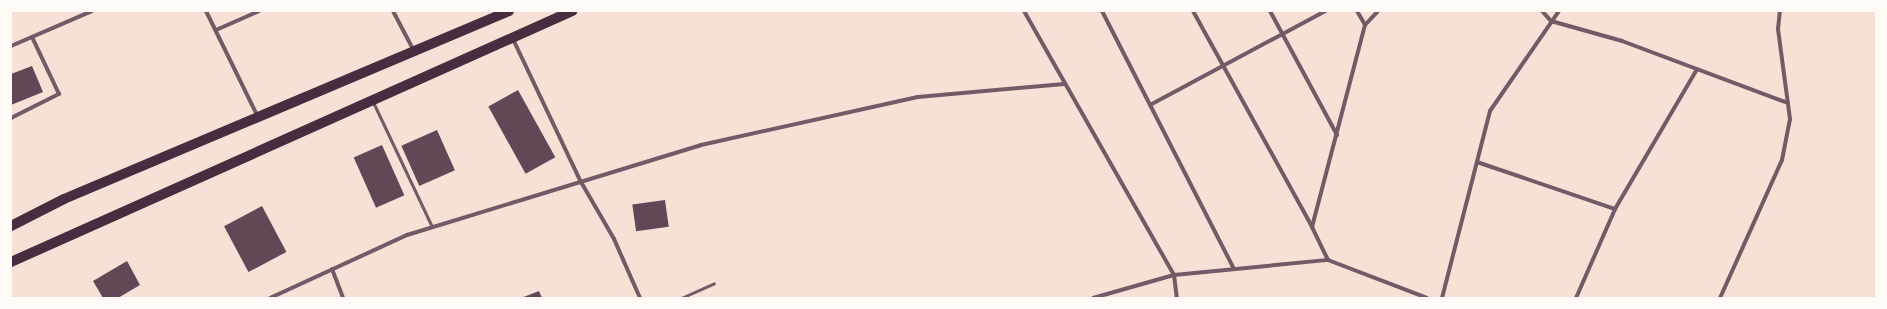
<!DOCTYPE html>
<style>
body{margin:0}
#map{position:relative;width:1887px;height:309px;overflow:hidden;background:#f7e1d7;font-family:"Asap Condensed",sans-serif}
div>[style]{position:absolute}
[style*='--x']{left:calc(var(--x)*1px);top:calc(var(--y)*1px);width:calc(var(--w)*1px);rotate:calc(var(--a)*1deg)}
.building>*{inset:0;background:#644757;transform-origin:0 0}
.service>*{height:3px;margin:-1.5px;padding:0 1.5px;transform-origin:1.5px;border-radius:1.5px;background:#755966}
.minor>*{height:4px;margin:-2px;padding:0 2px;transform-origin:2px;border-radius:2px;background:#755966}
.primary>*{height:10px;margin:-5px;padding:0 5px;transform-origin:5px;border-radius:5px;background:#4a2c40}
span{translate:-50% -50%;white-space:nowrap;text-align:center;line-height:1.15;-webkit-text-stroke:4px #fffaf5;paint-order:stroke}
.frame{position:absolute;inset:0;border:12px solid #fffaf5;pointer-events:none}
</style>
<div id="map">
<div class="building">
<div style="clip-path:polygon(32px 66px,43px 92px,11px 105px,11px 74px)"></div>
<div style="left:518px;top:90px;width:77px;height:34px;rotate:61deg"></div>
<div style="left:437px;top:130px;width:44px;height:39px;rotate:66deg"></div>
<div style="left:382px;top:145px;width:55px;height:31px;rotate:66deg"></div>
<div style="left:665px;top:200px;width:27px;height:33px;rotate:82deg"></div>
<div style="left:262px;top:206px;width:52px;height:43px;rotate:62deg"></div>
<div style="clip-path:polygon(127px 261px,140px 285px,118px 298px,103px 298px,93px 281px)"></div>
<div style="clip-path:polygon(539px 291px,542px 298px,521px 298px)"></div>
</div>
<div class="service">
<div style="--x:373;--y:102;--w:138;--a:64.7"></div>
<div style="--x:681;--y:298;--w:36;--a:-24"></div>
</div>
<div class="minor">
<div style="--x:206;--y:11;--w:118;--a:63.9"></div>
<div style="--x:393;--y:11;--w:45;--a:62.3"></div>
<div style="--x:1024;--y:11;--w:304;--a:60.4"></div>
<div style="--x:1174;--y:275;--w:23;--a:83"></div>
<div style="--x:1102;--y:11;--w:288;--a:62.9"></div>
<div style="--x:1193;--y:11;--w:247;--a:61.1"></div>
<div style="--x:1270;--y:11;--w:141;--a:61.6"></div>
<div style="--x:1357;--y:11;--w:16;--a:60"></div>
<div style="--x:1542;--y:11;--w:13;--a:48"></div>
<div style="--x:1551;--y:21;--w:74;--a:15.7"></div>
<div style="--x:1622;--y:41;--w:177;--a:20.5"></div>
<div style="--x:216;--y:30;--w:47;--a:-23.8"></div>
<div style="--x:512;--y:37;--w:161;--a:64.6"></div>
<div style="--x:581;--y:182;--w:66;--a:59.9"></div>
<div style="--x:614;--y:239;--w:64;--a:66.2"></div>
<div style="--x:11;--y:46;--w:88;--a:-23.4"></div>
<div style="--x:1150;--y:105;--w:199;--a:-28.2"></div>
<div style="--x:11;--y:118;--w:54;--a:-26.6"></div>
<div style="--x:59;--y:94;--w:63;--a:-115.3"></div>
<div style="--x:1477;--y:162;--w:146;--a:18.8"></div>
<div style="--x:1328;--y:260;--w:37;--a:-116"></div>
<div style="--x:1312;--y:227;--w:209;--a:-75.3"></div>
<div style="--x:1365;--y:25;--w:19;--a:-47"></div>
<div style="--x:332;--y:269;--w:31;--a:69"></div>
<div style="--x:270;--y:298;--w:151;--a:-24.7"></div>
<div style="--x:407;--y:235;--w:307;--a:-17"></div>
<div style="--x:701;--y:145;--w:222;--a:-12.5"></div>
<div style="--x:918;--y:97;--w:147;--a:-5.1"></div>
<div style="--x:1093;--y:298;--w:84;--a:-15.9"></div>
<div style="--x:1174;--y:275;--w:155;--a:-5.6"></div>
<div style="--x:1328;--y:260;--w:106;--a:21"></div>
<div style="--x:1442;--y:298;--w:193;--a:-75.6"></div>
<div style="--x:1490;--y:111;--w:121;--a:-55.4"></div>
<div style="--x:1576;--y:298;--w:97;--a:-66.3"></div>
<div style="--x:1615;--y:209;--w:162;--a:-59.6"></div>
<div style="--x:1720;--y:298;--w:151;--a:-65.8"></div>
<div style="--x:1782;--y:160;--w:42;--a:-79"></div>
<div style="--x:1790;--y:119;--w:91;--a:-97.6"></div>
<div style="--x:1778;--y:29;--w:18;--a:-84"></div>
</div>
<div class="primary">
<div style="--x:11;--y:226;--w:59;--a:-27"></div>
<div style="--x:64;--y:199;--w:483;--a:-22.9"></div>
<div style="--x:11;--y:262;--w:615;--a:-24.1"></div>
</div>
<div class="frame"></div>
</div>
